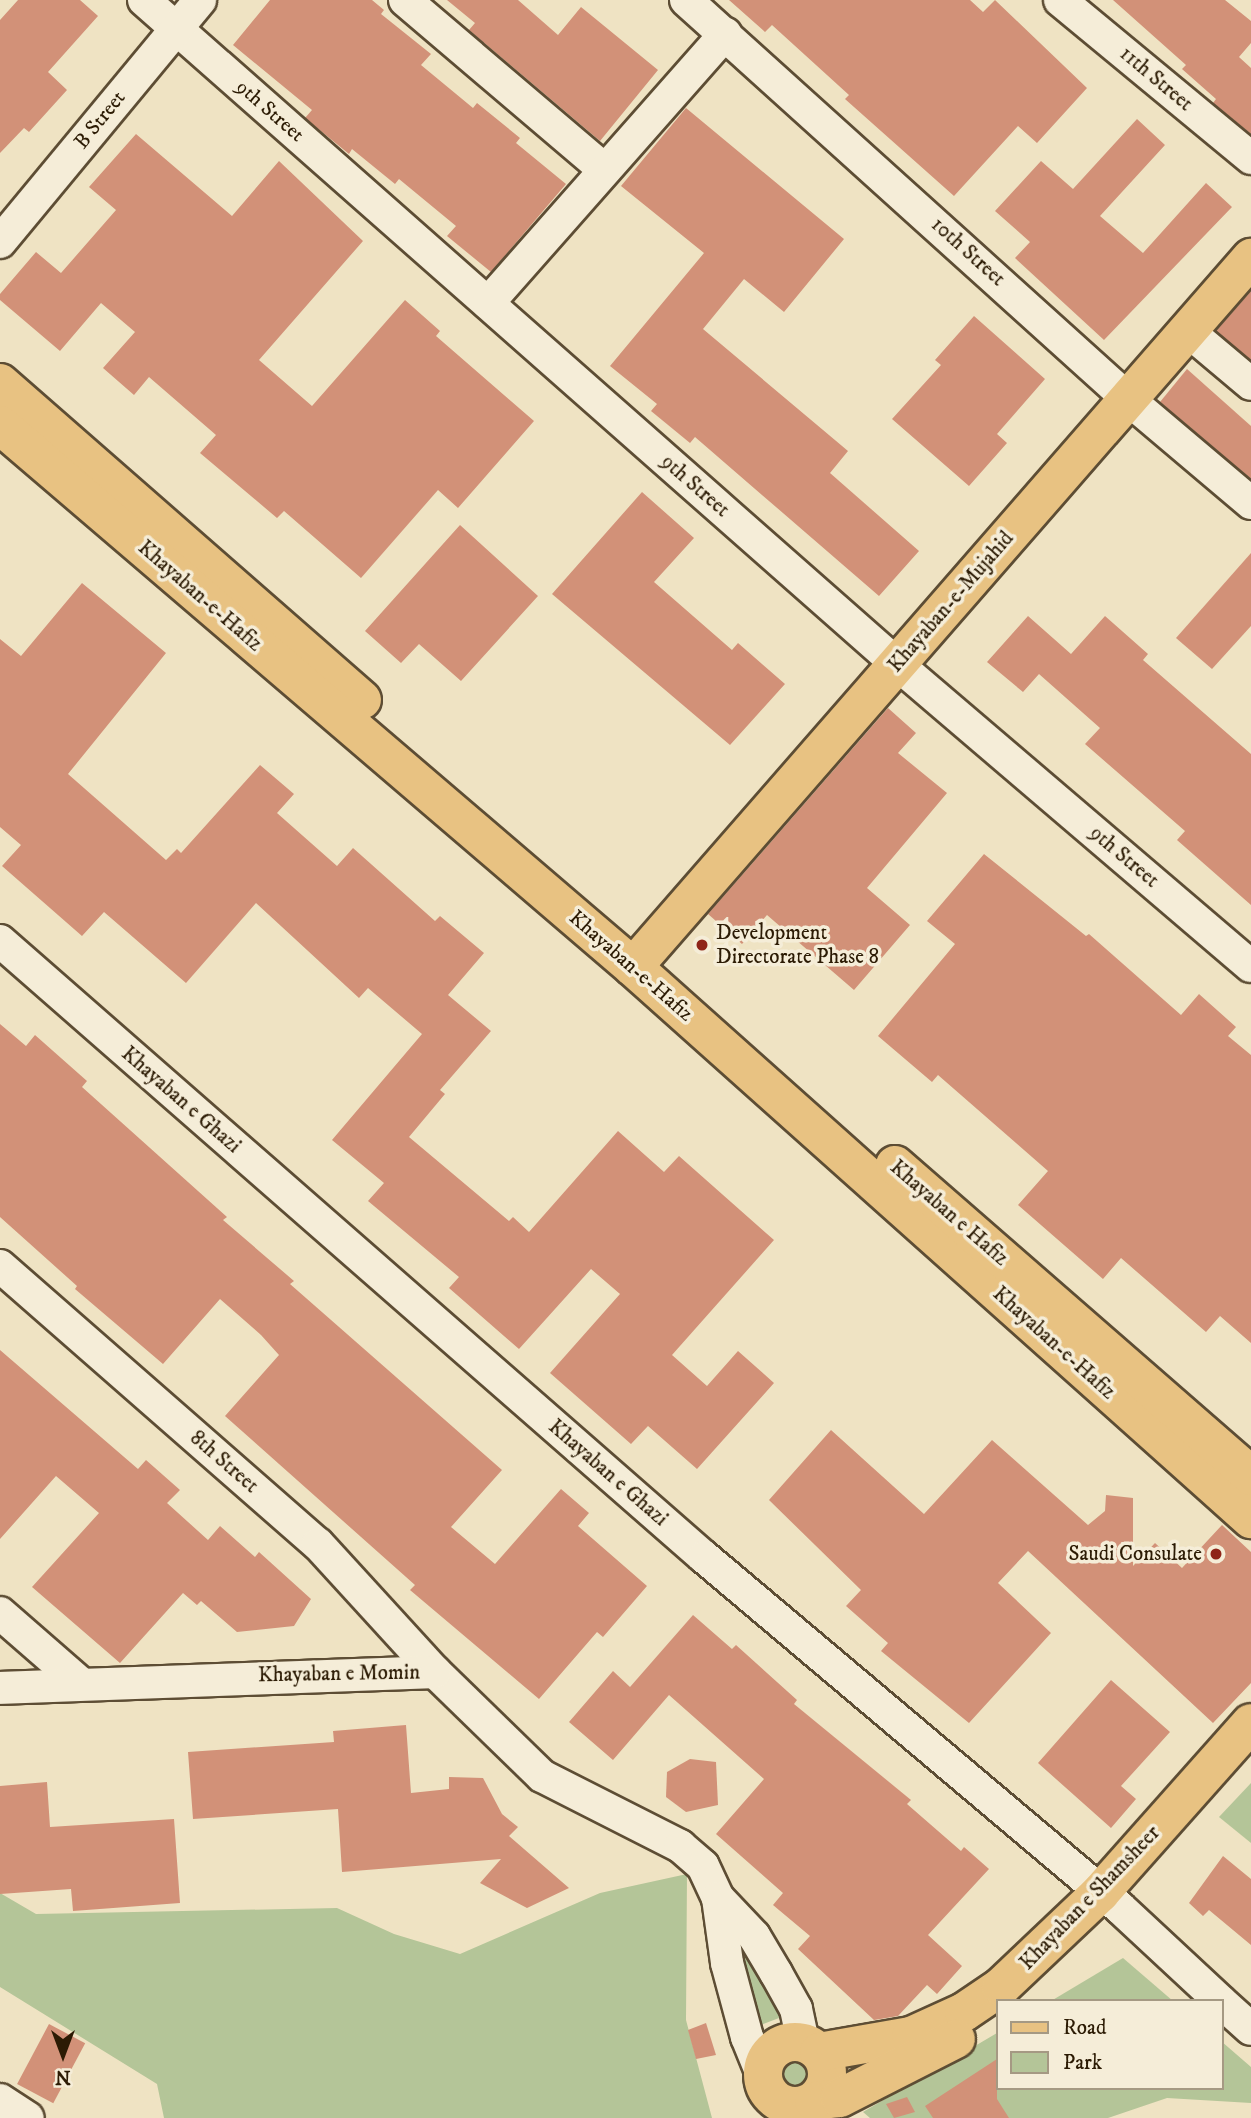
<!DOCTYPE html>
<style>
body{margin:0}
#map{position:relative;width:1251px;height:2118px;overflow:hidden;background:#efe3c3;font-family:"IM FELL DW Pica",serif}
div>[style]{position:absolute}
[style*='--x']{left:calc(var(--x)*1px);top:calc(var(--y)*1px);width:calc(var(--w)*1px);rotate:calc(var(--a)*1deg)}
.green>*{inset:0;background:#b4c598}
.round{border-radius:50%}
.building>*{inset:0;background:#d29178;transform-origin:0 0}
.roads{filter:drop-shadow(2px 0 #5d4d34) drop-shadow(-2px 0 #5d4d34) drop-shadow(0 2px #5d4d34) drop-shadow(0 -2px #5d4d34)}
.minor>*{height:32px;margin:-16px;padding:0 16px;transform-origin:16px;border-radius:16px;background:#f5edd8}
.major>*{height:38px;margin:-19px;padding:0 19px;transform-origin:19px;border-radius:19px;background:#e8c282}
.major>.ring{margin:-19px;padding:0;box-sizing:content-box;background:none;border:38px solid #e8c282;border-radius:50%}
.dots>*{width:19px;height:19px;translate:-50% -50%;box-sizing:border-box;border:4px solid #f5edd8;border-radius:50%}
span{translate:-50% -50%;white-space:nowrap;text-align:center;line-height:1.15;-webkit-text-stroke:7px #f5edd8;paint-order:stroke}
.street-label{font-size:21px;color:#2c1b04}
.poi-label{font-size:21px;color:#2c1b04}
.left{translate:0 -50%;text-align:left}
.right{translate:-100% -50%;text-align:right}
.legend{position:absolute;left:996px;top:1999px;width:228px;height:91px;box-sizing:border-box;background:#f5edd8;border:2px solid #a59983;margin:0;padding:9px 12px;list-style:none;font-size:21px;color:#2c1b04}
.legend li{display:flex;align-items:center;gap:14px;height:35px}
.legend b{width:35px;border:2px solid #a59983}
.north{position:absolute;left:28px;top:2020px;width:70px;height:70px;-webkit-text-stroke:5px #f5edd8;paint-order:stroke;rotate:180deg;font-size:19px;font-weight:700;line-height:28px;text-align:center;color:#2c1b04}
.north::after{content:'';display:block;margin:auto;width:24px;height:32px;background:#2c1b04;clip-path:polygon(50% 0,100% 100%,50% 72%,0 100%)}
</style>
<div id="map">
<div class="green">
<div style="clip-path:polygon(1251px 1783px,1251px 1843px,1219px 1817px)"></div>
<div style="clip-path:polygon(687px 1874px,686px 2020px,712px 2118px,164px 2118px,157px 2084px,0 1987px,0 1893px,36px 1914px,337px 1908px,394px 1934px,460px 1954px,600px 1893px)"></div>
<div style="clip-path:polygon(737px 1933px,792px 2013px,753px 2028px)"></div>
<div style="clip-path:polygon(1123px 1958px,1173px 2001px,1051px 2001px)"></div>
<div style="clip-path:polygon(997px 2033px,997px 2088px,1221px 2088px,1221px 2041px,1251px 2067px,1251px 2103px,1167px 2098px,1108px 2118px,870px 2118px,863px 2112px)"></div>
<div class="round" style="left:774px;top:2053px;width:38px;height:38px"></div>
</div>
<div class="building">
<div style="clip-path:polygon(18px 0,80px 0,98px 16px,48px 72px,67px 90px,29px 132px,24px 128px,0 153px,0 20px)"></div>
<div style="clip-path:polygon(270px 0,372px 0,384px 10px,381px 14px,431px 54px,421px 65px,473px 108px,477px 103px,520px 138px,516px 143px,566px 184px,491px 272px,447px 236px,456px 226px,399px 179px,395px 184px,352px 149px,349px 154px,305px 118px,312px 110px,233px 45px)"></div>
<div style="clip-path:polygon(447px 0,518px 0,558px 35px,581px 7px,658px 70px,600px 141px,469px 30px,475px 23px)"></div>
<div style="clip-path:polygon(729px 0,970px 0,983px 12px,995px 0,1087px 88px,1037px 143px,1018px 126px,954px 196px,845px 99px,849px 95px,772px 25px,765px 32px)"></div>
<div style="clip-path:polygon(1113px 0,1225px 0,1251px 21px,1251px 43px,1239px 57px,1251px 68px,1251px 134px,1213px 103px,1216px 99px,1182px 69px,1186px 65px)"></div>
<div style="clip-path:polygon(686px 108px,844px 239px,784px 312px,744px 279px,703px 329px,848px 451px,830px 473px,919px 551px,879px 596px,695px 437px,690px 443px,651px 411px,657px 404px,610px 366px,704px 253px,621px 186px)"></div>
<div style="clip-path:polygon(1137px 119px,1165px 145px,1100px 216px,1143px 253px,1206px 183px,1232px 207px,1104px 340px,1015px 258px,1030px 242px,995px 211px,1041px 161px,1073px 189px)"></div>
<div style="clip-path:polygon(136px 134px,232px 216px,279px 161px,363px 241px,259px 360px,312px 406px,405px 300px,440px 331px,436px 336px,534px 421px,458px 508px,438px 490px,361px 578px,284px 511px,277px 518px,200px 453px,216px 435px,149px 377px,134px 395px,103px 368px,135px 332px,101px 303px,60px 351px,0 300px,0 294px,36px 252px,61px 273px,116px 210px,89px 187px)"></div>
<div style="clip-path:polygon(1251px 291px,1251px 360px,1216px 331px)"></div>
<div style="clip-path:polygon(974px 316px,1045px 379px,997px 434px,1007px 443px,969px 486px,892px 419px,941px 365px,935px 360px)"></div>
<div style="clip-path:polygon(1187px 369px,1251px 426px,1251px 479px,1160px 402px)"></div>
<div style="clip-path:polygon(642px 492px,694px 538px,654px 582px,732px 650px,738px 643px,785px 684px,730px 745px,552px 594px)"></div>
<div style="clip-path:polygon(460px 525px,538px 596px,461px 681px,419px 644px,401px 663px,365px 631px)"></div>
<div style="clip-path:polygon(1251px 553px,1251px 626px,1212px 669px,1176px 638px)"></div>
<div style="clip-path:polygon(82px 583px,166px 653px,68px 774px,166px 860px,177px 849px,181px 853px,260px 765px,294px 794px,277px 813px,337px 866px,353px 848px,435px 921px,440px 916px,484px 953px,448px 995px,491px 1031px,440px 1090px,445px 1094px,409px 1137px,509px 1221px,513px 1217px,529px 1232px,618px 1131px,664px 1172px,679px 1156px,774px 1240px,672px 1355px,707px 1386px,738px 1351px,774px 1383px,697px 1469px,648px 1426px,631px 1444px,550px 1373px,620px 1294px,591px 1269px,519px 1349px,449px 1288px,459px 1277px,368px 1201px,384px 1183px,332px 1140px,422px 1034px,368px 988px,359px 998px,256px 903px,186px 983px,104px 912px,82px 936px,2px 866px,21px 845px,0 827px,0 639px,21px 656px)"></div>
<div style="clip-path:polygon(1028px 616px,1071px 654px,1105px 616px,1148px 654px,1143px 660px,1251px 754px,1251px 905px,1177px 840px,1185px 831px,1085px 744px,1100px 728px,1039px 674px,1023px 692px,987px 662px)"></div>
<div style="clip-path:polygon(888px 708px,916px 733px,898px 753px,947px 793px,867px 888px,910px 925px,854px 990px,767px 915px,742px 944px,708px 914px)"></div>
<div style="clip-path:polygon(984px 854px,1086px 936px,1089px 934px,1181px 1015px,1199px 994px,1236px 1027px,1228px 1036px,1251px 1055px,1251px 1343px,1220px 1316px,1206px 1332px,1121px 1258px,1103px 1279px,1018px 1205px,1048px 1171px,938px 1075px,932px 1082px,878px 1036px,955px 944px,927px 921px)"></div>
<div style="clip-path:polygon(0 1024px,26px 1046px,35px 1035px,87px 1081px,82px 1087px,227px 1217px,223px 1220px,294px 1281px,290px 1284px,502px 1470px,451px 1527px,495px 1564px,561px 1489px,589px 1513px,578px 1526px,647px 1586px,603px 1637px,597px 1632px,539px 1699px,410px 1590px,415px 1585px,225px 1416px,279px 1355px,261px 1335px,220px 1299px,163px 1364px,75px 1289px,77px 1286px,0 1217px)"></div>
<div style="clip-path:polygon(0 1350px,138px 1469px,146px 1460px,180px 1490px,167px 1503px,208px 1540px,220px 1526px,255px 1557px,259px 1552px,311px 1599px,294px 1626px,237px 1632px,201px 1601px,197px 1605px,183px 1593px,120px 1663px,32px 1587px,99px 1513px,56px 1476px,0 1539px)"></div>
<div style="clip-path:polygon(831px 1430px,924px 1514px,992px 1440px,1088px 1525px,1105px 1511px,1106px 1495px,1133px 1498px,1133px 1566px,1155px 1543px,1182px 1568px,1222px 1525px,1251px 1552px,1251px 1683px,1213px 1723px,1028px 1551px,998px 1583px,1051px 1633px,969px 1723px,881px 1651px,888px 1643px,846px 1606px,861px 1590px,769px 1500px)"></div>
<div style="clip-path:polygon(693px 1615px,732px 1649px,736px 1645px,797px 1700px,794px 1704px,911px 1800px,907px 1804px,961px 1851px,964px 1847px,989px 1869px,928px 1935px,962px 1966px,937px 1994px,927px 1985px,898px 2016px,874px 2020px,798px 1949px,810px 1936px,773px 1905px,783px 1893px,716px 1834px,764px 1779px,669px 1695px,613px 1760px,569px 1722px,613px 1671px,630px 1687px)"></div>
<div style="clip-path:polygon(1111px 1680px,1170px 1732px,1121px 1786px,1136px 1799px,1111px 1828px,1038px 1763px)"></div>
<div style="clip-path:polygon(406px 1725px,411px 1793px,449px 1789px,449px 1777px,483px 1778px,502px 1814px,518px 1827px,509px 1836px,569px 1888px,527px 1908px,480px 1883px,501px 1859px,342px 1872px,338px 1809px,193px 1819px,188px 1752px,334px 1742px,333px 1731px)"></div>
<div style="clip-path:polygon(690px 1759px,716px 1762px,718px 1805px,686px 1812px,666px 1797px,667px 1772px)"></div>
<div style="clip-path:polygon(47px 1782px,50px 1827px,174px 1819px,180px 1903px,73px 1911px,71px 1889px,0 1894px,0 1786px)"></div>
<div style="clip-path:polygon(1223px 1856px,1251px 1879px,1251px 1945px,1209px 1910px,1203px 1916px,1189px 1903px)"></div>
<div style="clip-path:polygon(706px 2023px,716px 2055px,696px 2059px,688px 2030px)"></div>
<div style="left:49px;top:2024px;width:41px;height:68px;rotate:28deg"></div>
<div style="clip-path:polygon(997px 2059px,997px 2099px,1009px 2118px,933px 2118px,925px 2106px)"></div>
<div style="clip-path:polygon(907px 2097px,915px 2112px,894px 2118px,886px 2104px)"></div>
</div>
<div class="roads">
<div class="minor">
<div style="--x:144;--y:0;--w:1004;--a:41.41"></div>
<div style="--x:897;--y:664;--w:465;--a:40.5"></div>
<div style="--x:405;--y:0;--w:262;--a:40.4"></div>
<div style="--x:686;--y:0;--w:595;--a:42.07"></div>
<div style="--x:1128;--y:399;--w:161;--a:40.2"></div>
<div style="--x:1060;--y:0;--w:248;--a:39.6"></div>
<div style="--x:0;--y:242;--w:314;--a:-50.4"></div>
<div style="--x:488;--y:303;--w:359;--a:-48.6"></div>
<div style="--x:1188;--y:331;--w:82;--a:40.1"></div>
<div style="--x:0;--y:941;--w:935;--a:41.19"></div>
<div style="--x:704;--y:1557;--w:543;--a:40.14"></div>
<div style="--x:1119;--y:1907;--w:138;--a:42.9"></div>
<div style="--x:0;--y:1266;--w:422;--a:41.2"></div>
<div style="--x:318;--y:1544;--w:173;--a:47.6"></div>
<div style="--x:435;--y:1672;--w:149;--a:44.2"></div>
<div style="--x:542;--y:1776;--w:155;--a:26.9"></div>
<div style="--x:680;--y:1846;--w:30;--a:41"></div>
<div style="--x:703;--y:1866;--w:35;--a:65"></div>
<div style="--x:718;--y:1898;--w:66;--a:82.1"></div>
<div style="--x:727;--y:1963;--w:77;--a:74.9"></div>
<div style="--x:747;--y:2037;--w:40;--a:68"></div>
<div style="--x:0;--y:1613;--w:105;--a:41.1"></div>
<div style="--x:0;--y:1688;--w:435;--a:-2.1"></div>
<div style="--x:718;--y:1898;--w:52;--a:46.5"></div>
<div style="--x:754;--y:1936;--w:43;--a:59.3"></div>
<div style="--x:776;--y:1973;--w:41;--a:60.9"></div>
<div style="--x:796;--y:2009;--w:34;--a:78"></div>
<div style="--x:1221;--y:2002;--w:40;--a:42"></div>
<div style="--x:0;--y:2100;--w:33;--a:33"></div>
</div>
<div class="major">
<div style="--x:0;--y:383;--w:481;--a:41.2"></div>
<div style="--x:0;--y:425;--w:833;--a:40.57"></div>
<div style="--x:633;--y:967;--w:829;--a:41.77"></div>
<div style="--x:633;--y:967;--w:941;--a:-48.92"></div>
<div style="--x:895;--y:1165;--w:473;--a:41.1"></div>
<div class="ring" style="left:763px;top:2042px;width:26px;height:26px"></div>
<div style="--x:819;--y:2052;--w:93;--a:-9.9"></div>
<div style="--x:911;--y:2036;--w:58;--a:-24.4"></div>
<div style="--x:964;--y:2012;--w:45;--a:-34"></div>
<div style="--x:1001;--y:1987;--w:137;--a:-43.5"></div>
<div style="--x:1100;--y:1893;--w:227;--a:-48.4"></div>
<div style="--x:814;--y:2101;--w:26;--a:-7"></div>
<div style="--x:840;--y:2098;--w:130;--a:-27"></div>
</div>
</div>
<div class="dots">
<div style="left:702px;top:945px;background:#8f2418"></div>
<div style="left:1216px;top:1554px;background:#8f2418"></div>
</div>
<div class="street-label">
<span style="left:1156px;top:79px;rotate:40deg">11th Street</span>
<span style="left:270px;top:111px;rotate:41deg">9th Street</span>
<span style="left:100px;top:120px;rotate:-51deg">B Street</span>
<span style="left:968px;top:252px;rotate:42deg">10th Street</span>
<span style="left:695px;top:486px;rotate:41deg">9th Street</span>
<span style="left:200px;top:596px;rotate:41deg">Khayaban-e-Hafiz</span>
<span style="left:951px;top:602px;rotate:-49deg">Khayaban-e-Mujahid</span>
<span style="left:1124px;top:857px;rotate:40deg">9th Street</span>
<span style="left:631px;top:966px;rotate:41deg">Khayaban-e-Hafiz</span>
<span style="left:181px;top:1100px;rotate:41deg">Khayaban e Ghazi</span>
<span style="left:949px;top:1213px;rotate:41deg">Khayaban e Hafiz</span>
<span style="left:1054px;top:1343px;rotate:42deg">Khayaban-e-Hafiz</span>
<span style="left:224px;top:1462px;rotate:41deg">8th Street</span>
<span style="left:608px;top:1473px;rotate:41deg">Khayaban e Ghazi</span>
<span style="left:339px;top:1674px;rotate:-1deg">Khayaban e Momin</span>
<span style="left:1090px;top:1898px;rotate:-46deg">Khayaban e Shamsheer</span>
</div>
<div class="poi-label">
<span class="left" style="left:716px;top:945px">Development<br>Directorate Phase 8</span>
<span class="right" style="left:1202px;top:1554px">Saudi Consulate</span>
</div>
<ul class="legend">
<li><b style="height:9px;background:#e8c282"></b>Road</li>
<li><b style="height:19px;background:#b4c598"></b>Park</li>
</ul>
<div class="north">N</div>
</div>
